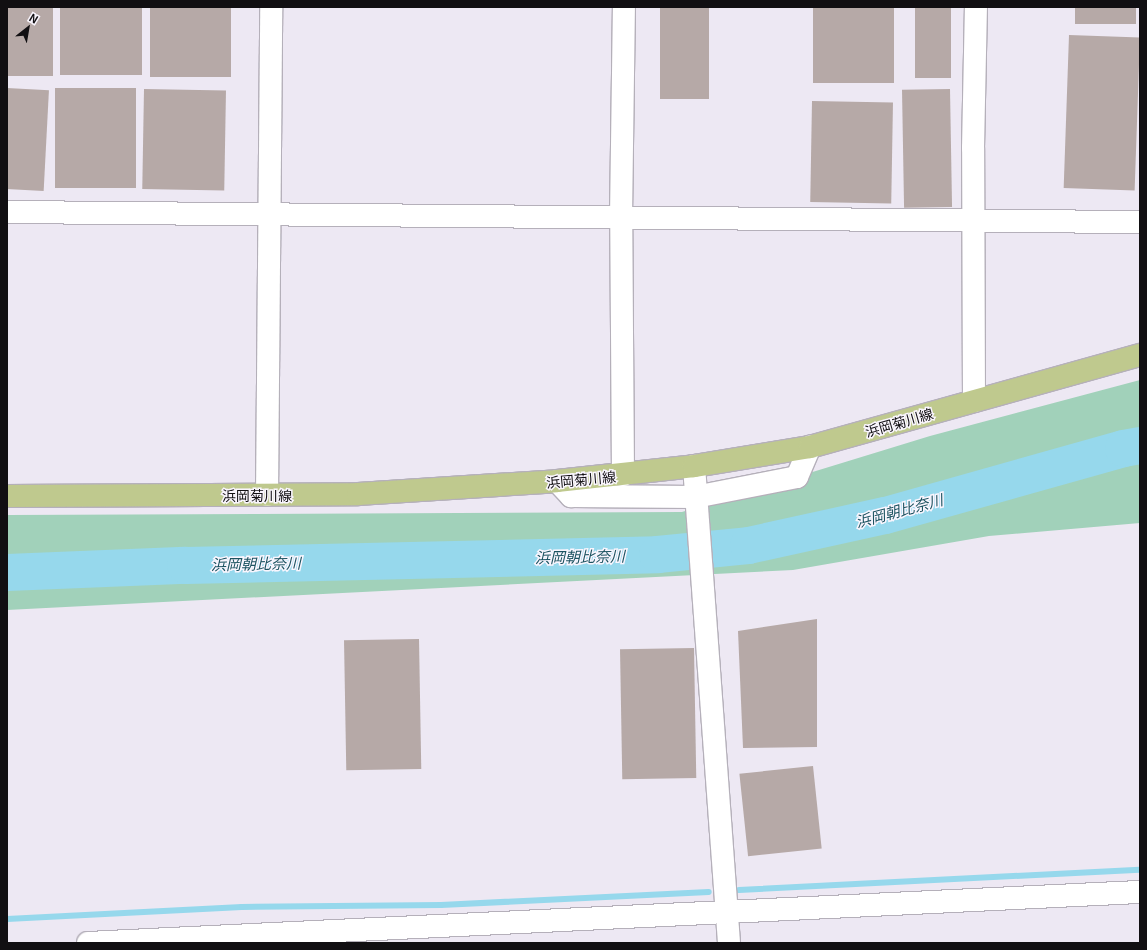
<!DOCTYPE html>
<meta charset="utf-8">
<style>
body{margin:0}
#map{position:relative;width:1147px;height:950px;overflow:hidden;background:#ede8f3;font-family:Georgia,"Noto Sans JP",serif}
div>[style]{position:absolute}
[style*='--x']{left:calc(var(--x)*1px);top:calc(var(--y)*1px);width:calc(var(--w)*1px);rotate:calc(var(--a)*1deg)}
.green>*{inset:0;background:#a1d1ba}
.stream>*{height:6px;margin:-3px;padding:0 3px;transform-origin:3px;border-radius:3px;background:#96d8ec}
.river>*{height:37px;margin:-18.5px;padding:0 18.5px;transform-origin:18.5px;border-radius:18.5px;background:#96d8ec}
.building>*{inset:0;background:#b6a9a7;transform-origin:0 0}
.roads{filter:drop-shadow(1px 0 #b5b0ba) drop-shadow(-1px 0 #b5b0ba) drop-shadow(0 1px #b5b0ba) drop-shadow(0 -1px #b5b0ba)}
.minor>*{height:22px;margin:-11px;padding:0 11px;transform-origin:11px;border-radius:11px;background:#fff}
.major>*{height:22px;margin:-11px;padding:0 11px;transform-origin:11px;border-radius:11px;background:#bfc98e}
span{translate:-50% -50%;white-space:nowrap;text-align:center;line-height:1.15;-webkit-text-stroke:3px #faf6fe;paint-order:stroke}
.street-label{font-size:14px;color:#110f12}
.water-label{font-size:15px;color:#1c5361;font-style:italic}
.frame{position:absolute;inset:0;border:8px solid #110f12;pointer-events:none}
.north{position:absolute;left:8px;top:8px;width:40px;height:40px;-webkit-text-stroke:3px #faf6fe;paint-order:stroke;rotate:31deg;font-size:11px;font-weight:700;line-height:16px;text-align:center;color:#110f12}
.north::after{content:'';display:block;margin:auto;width:14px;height:18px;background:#110f12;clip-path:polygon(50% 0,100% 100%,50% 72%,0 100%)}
</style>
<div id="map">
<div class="green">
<div style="clip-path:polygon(1140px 380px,1140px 523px,989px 536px,793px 570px,7px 610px,7px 515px,682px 512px,930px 436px)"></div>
</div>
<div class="stream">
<div style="--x:739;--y:890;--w:401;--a:-2.9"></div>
<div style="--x:7;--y:919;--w:235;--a:-2.9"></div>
<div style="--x:242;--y:907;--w:199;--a:-0.6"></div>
<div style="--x:441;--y:905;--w:268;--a:-2.8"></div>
</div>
<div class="river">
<div style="--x:7;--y:572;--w:178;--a:-2.3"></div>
<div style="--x:185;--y:565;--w:472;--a:-1.3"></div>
<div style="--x:657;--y:554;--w:91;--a:-5.6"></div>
<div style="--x:748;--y:545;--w:140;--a:-12.4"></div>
<div style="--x:885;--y:515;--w:247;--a:-15.7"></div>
<div style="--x:1123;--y:448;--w:17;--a:-10"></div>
</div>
<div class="building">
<div style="left:7px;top:7px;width:46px;height:69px"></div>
<div style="left:60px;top:7px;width:82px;height:68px"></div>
<div style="left:150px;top:7px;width:81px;height:70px"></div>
<div style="left:660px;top:7px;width:49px;height:92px"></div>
<div style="left:813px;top:7px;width:81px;height:76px"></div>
<div style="left:915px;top:7px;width:36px;height:71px"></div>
<div style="left:1075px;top:7px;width:61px;height:17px"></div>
<div style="left:1069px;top:35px;width:71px;height:153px;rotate:2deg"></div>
<div style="left:7px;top:88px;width:42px;height:101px;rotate:3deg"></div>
<div style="left:55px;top:88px;width:81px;height:100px"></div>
<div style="left:144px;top:89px;width:82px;height:100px;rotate:1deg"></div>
<div style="left:950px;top:89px;width:118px;height:48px;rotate:89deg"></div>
<div style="left:812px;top:101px;width:81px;height:101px;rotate:1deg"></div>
<div style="clip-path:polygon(817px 619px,817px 747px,743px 748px,738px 631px)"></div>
<div style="left:419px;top:639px;width:130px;height:75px;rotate:89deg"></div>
<div style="left:694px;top:648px;width:130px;height:74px;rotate:89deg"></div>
<div style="left:813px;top:766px;width:83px;height:74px;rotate:84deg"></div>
</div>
<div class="roads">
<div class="minor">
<div style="--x:7;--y:212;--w:1133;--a:0.51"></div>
<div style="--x:974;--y:401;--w:253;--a:-90.2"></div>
<div style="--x:973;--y:148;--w:141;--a:-88.8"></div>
<div style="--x:694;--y:466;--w:478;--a:85.8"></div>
<div style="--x:623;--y:475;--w:258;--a:-90.4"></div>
<div style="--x:621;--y:217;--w:210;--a:-89.2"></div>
<div style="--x:557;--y:481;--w:21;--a:47"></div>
<div style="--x:571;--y:496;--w:124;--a:0.5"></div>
<div style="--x:695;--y:497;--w:104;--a:-11.1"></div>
<div style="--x:797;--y:477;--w:33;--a:-67"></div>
<div style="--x:267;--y:495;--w:488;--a:-89.5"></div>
<div style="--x:88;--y:943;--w:1053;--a:-2.78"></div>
</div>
<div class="major">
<div style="--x:7;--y:496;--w:351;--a:-0.3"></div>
<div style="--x:358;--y:494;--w:199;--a:-3.7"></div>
<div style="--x:557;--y:481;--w:138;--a:-6.2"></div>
<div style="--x:694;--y:466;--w:118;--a:-9.3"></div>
<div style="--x:810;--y:447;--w:343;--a:-15.6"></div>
</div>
</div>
<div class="street-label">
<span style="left:899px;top:422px;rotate:-16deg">浜岡菊川線</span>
<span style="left:581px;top:479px;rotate:-5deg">浜岡菊川線</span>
<span style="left:257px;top:495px">浜岡菊川線</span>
</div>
<div class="water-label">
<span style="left:899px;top:510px;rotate:-15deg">浜岡朝比奈川</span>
<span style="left:580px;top:556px;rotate:-1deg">浜岡朝比奈川</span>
<span style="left:256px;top:563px;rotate:-1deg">浜岡朝比奈川</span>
</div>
<div class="frame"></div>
<div class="north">N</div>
</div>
